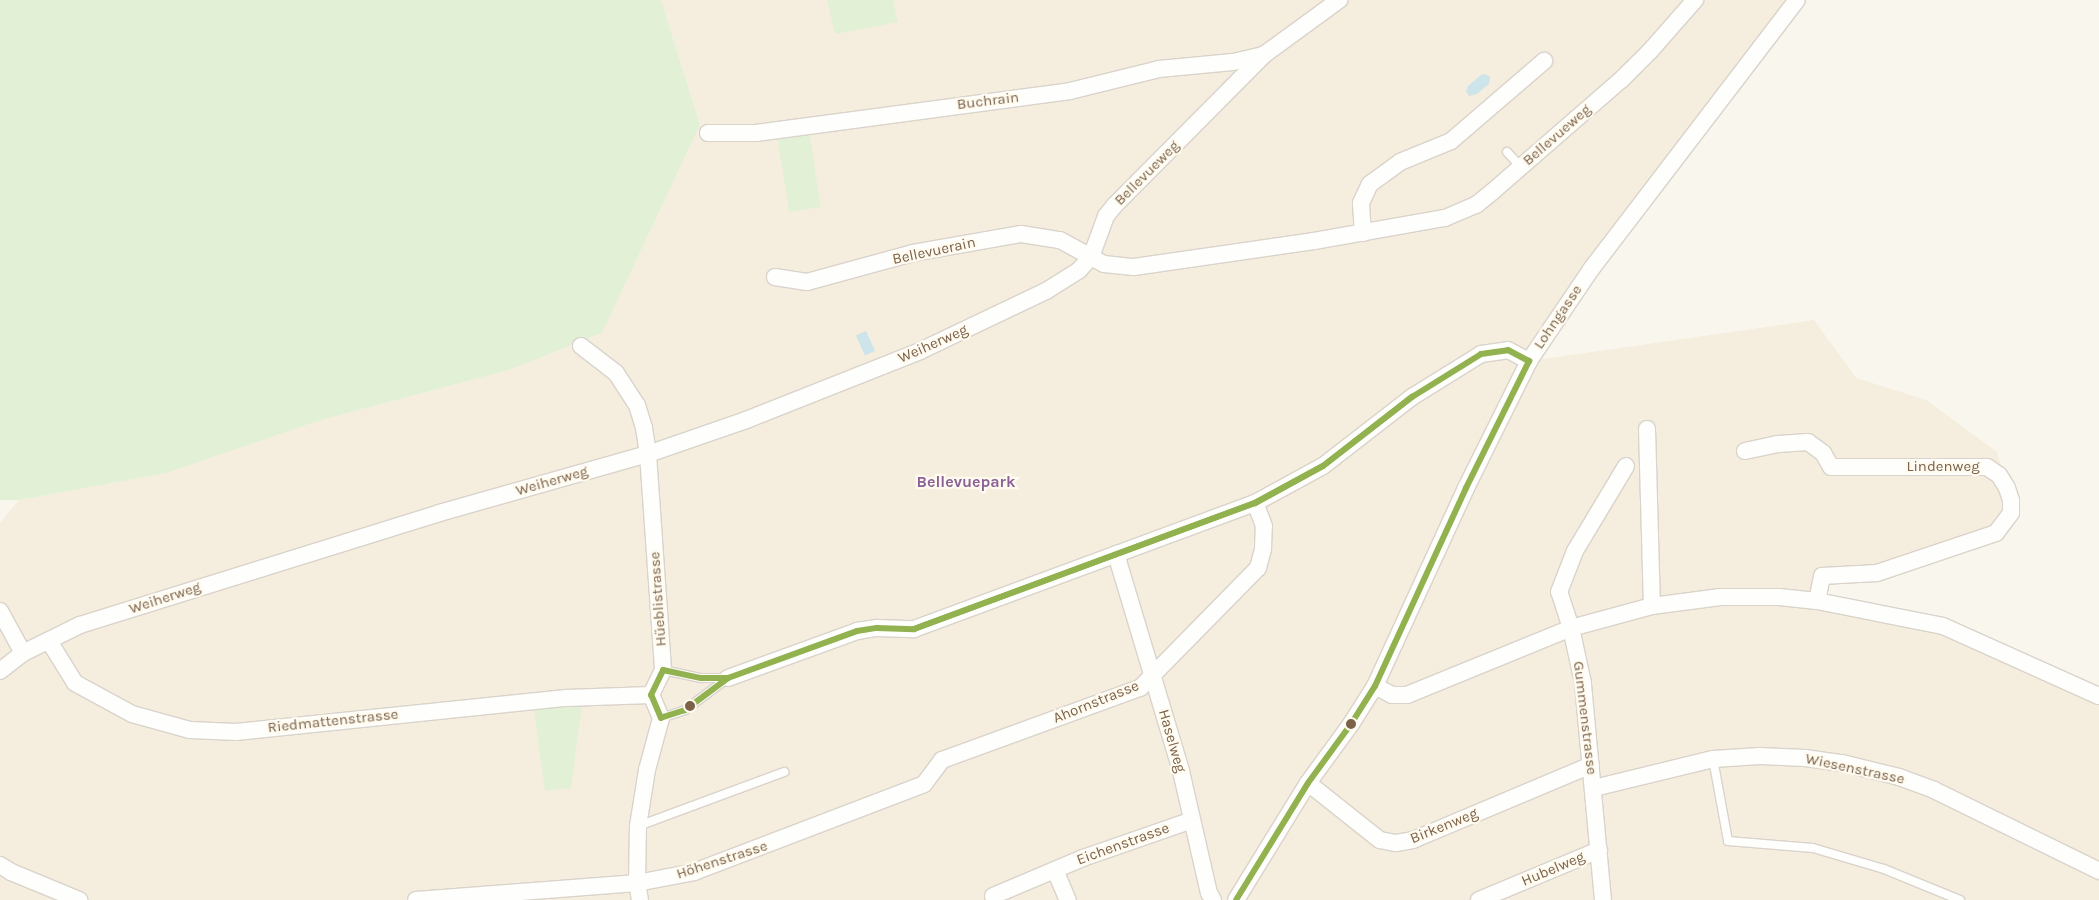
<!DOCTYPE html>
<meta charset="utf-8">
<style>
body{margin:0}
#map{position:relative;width:2099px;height:900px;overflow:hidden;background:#f9f6ed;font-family:Karla,sans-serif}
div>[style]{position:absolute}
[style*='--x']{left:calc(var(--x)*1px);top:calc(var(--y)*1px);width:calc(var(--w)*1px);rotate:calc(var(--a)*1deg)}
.residential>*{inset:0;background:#f5eddd}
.green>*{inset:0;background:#e2f1d6;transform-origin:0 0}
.water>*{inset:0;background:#cde4eb;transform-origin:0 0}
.roads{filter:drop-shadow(1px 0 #d9d3cb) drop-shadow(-1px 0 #d9d3cb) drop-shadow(0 1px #d9d3cb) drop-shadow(0 -1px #d9d3cb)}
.lane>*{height:8px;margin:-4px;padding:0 4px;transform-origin:4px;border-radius:4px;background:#fefefc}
.street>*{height:16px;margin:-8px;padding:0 8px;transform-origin:8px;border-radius:8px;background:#fefefc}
.bus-1>*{height:6px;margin:-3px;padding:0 3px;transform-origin:3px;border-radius:3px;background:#92b250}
.dots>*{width:14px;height:14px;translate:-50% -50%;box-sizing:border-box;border:2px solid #fffbf0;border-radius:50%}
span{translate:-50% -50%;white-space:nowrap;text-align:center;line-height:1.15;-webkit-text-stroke:4.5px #fffbf0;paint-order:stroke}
.street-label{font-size:15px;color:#7b6249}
.neighbourhood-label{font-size:16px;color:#8c6197;font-weight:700}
</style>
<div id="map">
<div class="residential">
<div style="clip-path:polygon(661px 0,1788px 0,1530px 361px,1814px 320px,1856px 378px,1926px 400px,1997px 452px,2007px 488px,2005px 523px,1945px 551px,1822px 576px,1817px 601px,1943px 626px,2099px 696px,2099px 900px,0 900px,0 523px,19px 500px,167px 473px,321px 420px,509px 370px,602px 333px,700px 125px)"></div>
</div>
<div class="green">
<div style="clip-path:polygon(0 0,661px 0,700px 125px,602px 333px,509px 370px,321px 420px,167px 473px,19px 500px,0 500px)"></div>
<div style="clip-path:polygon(827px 0,893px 0,898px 22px,835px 34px)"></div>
<div style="left:809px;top:132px;width:76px;height:32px;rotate:81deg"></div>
<div style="clip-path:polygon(582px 705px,571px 788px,545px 791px,534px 710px)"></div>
</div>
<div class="water">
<div style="clip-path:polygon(1485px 74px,1490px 77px,1489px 84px,1477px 94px,1469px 96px,1466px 91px,1468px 86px,1481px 75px)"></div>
<div style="left:866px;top:331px;width:22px;height:11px;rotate:66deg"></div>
</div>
<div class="roads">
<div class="lane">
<div style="--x:1507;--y:152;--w:19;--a:47"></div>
<div style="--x:663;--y:670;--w:39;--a:12"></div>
<div style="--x:701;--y:678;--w:27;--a:0"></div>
<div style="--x:661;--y:718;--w:25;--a:-18"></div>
<div style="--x:685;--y:710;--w:54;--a:-36.7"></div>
<div style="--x:1713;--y:759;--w:83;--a:79.6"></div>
<div style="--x:1728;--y:841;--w:85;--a:4.7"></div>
<div style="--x:1813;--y:848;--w:74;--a:16.5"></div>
<div style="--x:1884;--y:869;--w:82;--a:22.2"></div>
<div style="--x:638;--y:826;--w:156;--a:-20.3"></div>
</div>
<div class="street">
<div style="--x:708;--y:133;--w:48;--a:0"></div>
<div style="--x:756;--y:133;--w:317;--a:-7.6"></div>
<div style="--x:1070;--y:91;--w:92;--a:-13.9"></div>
<div style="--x:1159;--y:69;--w:74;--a:-5.4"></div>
<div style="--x:1233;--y:62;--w:32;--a:-13"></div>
<div style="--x:1363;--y:233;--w:30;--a:-94"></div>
<div style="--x:1361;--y:203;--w:21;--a:-65"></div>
<div style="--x:1370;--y:184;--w:37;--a:-36"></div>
<div style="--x:1400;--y:162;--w:55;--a:-22.4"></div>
<div style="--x:1451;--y:141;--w:123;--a:-40.7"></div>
<div style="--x:775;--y:277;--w:32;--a:9"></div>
<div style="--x:807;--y:282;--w:110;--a:-15.3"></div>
<div style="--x:913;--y:253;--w:110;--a:-10"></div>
<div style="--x:1021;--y:234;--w:39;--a:9"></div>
<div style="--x:1060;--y:240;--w:50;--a:28.6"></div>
<div style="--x:1104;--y:264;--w:30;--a:6"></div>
<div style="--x:1134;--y:267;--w:182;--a:-8.2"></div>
<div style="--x:1314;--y:241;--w:133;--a:-10"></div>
<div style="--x:1445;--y:218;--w:34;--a:-23"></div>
<div style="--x:1476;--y:205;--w:21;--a:-39"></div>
<div style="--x:1492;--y:192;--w:171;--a:-41"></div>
<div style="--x:1621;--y:80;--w:42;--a:-45"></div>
<div style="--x:1651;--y:50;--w:67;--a:-48.7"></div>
<div style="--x:581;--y:346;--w:44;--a:37.6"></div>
<div style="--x:616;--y:373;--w:38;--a:57"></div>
<div style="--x:637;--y:405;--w:24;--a:73"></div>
<div style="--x:644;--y:428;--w:26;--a:81"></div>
<div style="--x:648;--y:454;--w:217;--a:86"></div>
<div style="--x:663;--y:670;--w:28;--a:116"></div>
<div style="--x:1647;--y:429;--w:177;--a:88.4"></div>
<div style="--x:1745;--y:451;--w:34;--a:-12"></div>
<div style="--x:1778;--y:444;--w:30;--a:-4"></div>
<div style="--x:1808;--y:442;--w:19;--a:36"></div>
<div style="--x:1823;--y:453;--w:16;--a:60"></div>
<div style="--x:1831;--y:467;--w:156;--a:0"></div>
<div style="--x:1987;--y:467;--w:14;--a:34"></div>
<div style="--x:1999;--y:475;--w:15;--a:58"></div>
<div style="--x:2007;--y:488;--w:13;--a:72"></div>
<div style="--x:2011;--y:500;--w:13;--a:90"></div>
<div style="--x:2011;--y:513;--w:25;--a:127"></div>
<div style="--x:1996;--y:533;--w:126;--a:161.4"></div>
<div style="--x:1877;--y:573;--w:55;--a:176.9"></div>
<div style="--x:1822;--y:576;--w:25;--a:101"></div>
<div style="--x:1116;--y:554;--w:227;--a:73.3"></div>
<div style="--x:1181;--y:771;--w:125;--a:77.1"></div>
<div style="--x:1209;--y:893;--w:8;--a:60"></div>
<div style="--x:0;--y:611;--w:48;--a:61.3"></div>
<div style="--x:49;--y:641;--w:49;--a:58.2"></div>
<div style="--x:75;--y:683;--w:65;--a:28.5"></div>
<div style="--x:132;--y:714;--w:60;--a:15.4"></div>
<div style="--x:190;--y:730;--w:46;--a:2.5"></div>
<div style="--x:236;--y:732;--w:332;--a:-5.9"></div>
<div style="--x:566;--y:698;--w:85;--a:-2"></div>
<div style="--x:0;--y:671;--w:29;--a:-38"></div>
<div style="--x:23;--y:653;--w:64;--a:-26.2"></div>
<div style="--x:80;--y:625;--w:376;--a:-17.3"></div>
<div style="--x:439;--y:513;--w:217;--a:-15.8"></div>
<div style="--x:648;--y:454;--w:104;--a:-19.1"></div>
<div style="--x:746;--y:420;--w:187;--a:-21.6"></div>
<div style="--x:920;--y:351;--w:140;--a:-25.5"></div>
<div style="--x:1046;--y:291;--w:39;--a:-32"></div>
<div style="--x:1079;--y:270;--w:18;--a:-47"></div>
<div style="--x:1091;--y:257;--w:44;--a:-69.9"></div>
<div style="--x:1106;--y:216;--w:14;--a:-51"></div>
<div style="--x:1115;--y:205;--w:213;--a:-45.2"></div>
<div style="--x:1265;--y:54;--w:92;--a:-36.1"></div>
<div style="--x:728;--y:678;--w:137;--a:-20"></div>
<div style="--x:857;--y:631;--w:20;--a:-9"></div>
<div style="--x:877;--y:628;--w:37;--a:2"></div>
<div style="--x:914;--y:629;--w:364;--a:-20.3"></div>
<div style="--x:1255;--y:503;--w:77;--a:-28.6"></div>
<div style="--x:1323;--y:466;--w:113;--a:-37.8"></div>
<div style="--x:1412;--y:397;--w:81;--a:-31.9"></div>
<div style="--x:1481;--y:354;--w:27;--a:-8"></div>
<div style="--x:1508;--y:350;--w:24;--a:28"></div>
<div style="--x:1375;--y:686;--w:19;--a:28"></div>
<div style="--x:1392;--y:695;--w:15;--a:0"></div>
<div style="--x:1407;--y:695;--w:177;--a:-22.2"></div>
<div style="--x:1571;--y:628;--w:84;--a:-15.2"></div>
<div style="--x:1652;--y:606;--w:69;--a:-7.5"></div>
<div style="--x:1720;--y:597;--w:59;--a:0"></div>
<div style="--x:1779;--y:597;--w:38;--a:6"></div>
<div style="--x:1817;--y:601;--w:128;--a:11.2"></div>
<div style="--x:1943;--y:626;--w:171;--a:24.2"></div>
<div style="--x:1308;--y:783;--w:92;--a:38.4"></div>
<div style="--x:1380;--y:840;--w:16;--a:11"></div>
<div style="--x:1396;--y:843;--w:17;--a:-10"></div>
<div style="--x:1413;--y:840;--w:193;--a:-22.8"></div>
<div style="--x:1594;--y:788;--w:122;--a:-13.7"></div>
<div style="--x:1713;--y:759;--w:47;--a:-3.7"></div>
<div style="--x:1760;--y:756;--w:45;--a:2.5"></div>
<div style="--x:1805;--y:758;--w:37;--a:8"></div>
<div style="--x:1842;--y:763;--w:59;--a:13.8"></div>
<div style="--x:1899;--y:777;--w:37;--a:20"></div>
<div style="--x:1934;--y:790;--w:184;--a:26.1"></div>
<div style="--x:0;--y:865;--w:13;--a:32"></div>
<div style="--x:11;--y:872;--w:74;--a:22.4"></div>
<div style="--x:1055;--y:870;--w:33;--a:67"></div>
<div style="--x:993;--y:896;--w:98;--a:-22.9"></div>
<div style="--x:1083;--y:858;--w:115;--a:-19.2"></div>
<div style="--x:416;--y:900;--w:222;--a:-4.4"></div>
<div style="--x:637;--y:883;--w:58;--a:-10.9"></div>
<div style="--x:694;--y:872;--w:246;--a:-20.9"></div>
<div style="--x:924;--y:784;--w:30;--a:-53"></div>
<div style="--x:942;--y:760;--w:211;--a:-20"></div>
<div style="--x:1140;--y:688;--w:168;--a:-45.5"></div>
<div style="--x:1258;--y:568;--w:20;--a:-75"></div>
<div style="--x:1263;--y:549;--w:23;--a:-88"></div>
<div style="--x:1264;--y:526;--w:25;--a:-111"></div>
<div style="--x:640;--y:900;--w:17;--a:-100"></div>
<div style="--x:637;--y:883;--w:57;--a:-89"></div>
<div style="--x:638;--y:826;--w:57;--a:-80.9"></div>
<div style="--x:647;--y:770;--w:54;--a:-74.9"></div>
<div style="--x:661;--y:718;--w:25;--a:-113"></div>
<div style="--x:1236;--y:900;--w:137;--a:-58.4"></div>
<div style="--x:1308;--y:783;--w:73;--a:-53.9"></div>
<div style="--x:1351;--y:724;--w:45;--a:-57.7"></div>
<div style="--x:1375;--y:686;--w:218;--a:-65.3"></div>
<div style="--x:1466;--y:488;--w:142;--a:-63.6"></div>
<div style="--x:1529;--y:361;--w:112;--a:-55.9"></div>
<div style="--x:1592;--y:268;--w:337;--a:-52.6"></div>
<div style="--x:1479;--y:900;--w:130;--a:-22.6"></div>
<div style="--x:1603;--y:900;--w:218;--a:-95.3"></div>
<div style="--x:1583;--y:683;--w:56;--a:-102.3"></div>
<div style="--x:1571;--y:628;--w:38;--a:-108"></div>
<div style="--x:1559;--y:592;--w:44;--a:-68.7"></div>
<div style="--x:1575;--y:551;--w:99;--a:-59"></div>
</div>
</div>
<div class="bus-1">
<div style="--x:1412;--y:397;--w:81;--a:-31.9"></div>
<div style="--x:1481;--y:354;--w:27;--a:-8"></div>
<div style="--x:1508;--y:350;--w:24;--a:28"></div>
<div style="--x:1323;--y:466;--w:113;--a:-37.8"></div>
<div style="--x:1323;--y:466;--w:113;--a:-37.8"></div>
<div style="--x:1255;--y:503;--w:77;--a:-28.6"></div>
<div style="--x:1255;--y:503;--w:77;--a:-28.6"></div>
<div style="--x:914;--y:629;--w:364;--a:-20.3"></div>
<div style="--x:914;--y:629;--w:364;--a:-20.3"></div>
<div style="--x:663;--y:670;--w:39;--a:12"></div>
<div style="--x:701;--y:678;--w:27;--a:0"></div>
<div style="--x:728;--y:678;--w:54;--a:143.3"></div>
<div style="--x:685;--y:710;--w:25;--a:162"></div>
<div style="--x:661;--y:718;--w:25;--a:-113"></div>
<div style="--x:651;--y:695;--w:28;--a:-64"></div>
<div style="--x:728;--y:678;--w:137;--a:-20"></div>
<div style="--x:857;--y:631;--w:20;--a:-9"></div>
<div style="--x:877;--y:628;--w:37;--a:2"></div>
<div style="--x:1236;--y:900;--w:137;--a:-58.4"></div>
<div style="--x:1308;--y:783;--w:73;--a:-53.9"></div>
<div style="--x:1351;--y:724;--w:45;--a:-57.7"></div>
<div style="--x:1375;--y:686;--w:218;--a:-65.3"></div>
<div style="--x:1466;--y:488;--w:142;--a:-63.6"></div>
</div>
<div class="dots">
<div style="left:690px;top:706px;background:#7b6249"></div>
<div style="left:1351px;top:724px;background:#7b6249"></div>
</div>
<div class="street-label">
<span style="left:988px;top:101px;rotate:-7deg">Buchrain</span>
<span style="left:1557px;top:135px;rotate:-41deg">Bellevueweg</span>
<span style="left:1147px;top:173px;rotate:-45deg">Bellevueweg</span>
<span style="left:934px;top:251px;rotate:-12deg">Bellevuerain</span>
<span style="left:1558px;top:317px;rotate:-56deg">Lohngasse</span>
<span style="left:933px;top:344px;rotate:-24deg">Weiherweg</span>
<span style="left:1943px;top:467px">Lindenweg</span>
<span style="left:552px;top:481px;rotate:-16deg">Weiherweg</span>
<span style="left:165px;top:598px;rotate:-18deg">Weiherweg</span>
<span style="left:658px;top:599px;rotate:-94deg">Hüeblistrasse</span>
<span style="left:1096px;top:702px;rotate:-22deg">Ahornstrasse</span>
<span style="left:1585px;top:718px;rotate:83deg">Gummenstrasse</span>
<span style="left:333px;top:721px;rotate:-6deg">Riedmattenstrasse</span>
<span style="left:1172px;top:741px;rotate:74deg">Haselweg</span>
<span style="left:1855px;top:769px;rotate:12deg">Wiesenstrasse</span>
<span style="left:1444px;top:826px;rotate:-22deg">Birkenweg</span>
<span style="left:1123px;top:844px;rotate:-20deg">Eichenstrasse</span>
<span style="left:722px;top:860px;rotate:-18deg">Höhenstrasse</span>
<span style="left:1553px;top:869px;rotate:-23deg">Hubelweg</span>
</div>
<div class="neighbourhood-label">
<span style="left:966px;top:482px">Bellevuepark</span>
</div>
</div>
